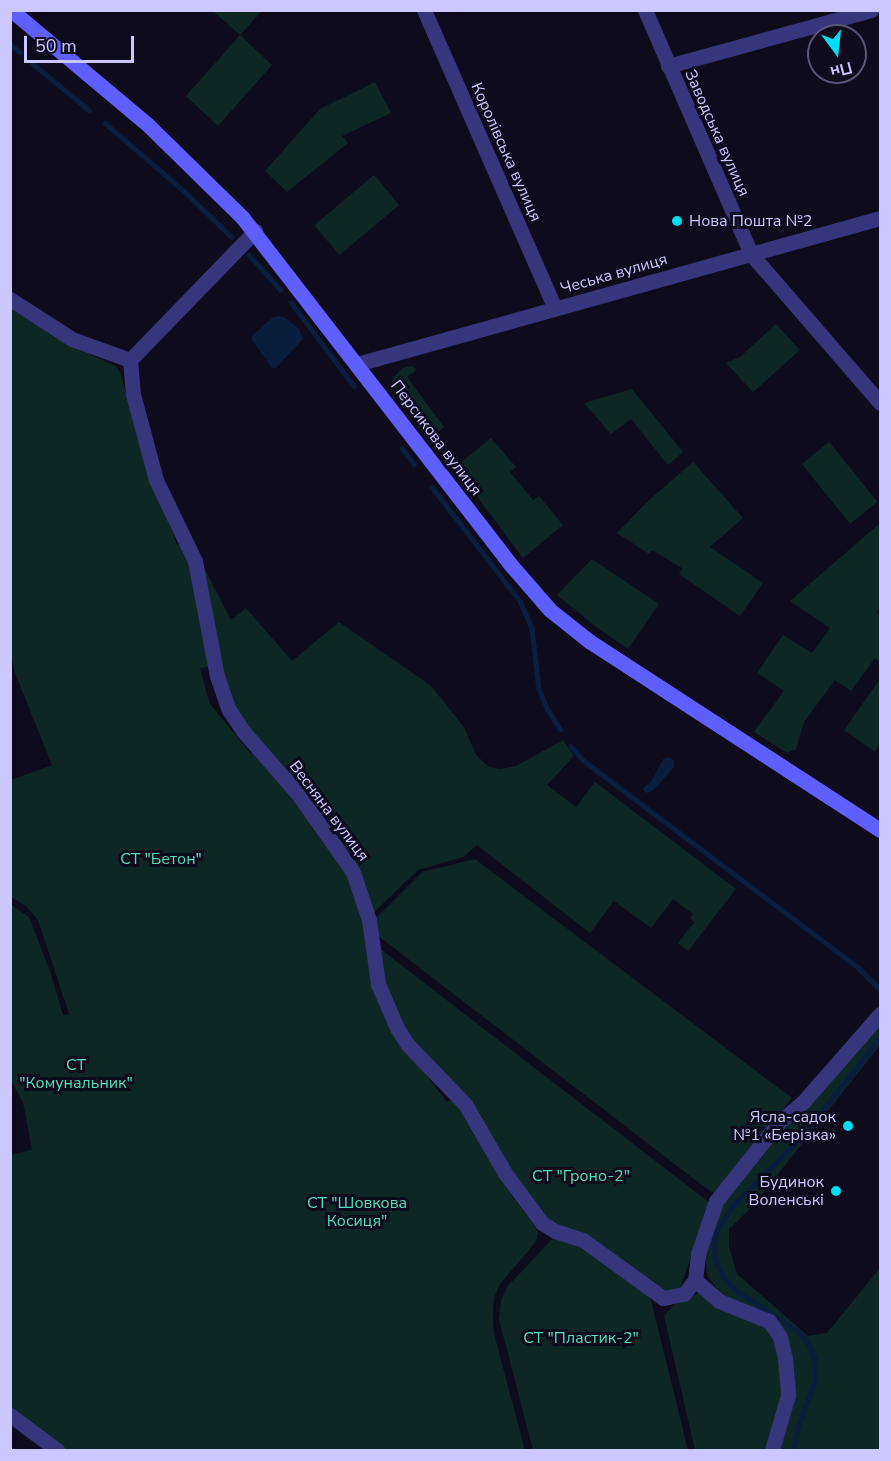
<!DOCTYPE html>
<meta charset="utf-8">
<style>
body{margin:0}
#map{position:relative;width:891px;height:1461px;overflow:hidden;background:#0e0b1d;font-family:"Nunito Sans",sans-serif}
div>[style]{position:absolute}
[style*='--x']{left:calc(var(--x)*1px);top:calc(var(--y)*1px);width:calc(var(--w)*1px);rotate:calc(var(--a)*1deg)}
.green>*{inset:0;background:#0e2725;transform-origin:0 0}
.water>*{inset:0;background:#0a1d3d}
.stream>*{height:4.5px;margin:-2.25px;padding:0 2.25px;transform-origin:2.25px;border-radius:2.25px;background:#0a1d3d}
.street>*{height:15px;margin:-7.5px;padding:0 7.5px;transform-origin:7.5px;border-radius:7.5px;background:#37357c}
.secondary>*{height:15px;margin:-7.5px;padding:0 7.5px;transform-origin:7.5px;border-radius:7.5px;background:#5f5eff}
.dots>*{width:16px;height:16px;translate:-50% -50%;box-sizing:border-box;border:3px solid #0e0b1d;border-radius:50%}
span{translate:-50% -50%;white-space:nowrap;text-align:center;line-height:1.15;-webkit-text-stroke:6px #0e0b1d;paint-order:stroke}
.street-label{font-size:16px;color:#ccc7ff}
.poi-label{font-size:16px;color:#ccc7ff}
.left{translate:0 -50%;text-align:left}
.right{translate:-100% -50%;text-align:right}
.park-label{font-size:16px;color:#52dfba}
.frame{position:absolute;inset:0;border:12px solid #ccc7ff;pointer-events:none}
.north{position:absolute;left:807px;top:24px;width:60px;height:60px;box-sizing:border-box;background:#0e0b1d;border:2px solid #5a5677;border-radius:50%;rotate:165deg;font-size:16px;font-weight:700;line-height:24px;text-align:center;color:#ccc7ff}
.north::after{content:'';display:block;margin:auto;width:21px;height:27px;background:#00ddf2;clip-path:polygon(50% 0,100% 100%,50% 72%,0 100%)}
.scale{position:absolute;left:24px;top:36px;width:110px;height:27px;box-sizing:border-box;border:3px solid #ccc7ff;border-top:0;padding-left:8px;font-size:18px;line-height:21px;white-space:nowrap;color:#ccc7ff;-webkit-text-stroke:4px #0e0b1d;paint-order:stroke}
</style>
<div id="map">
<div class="green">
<div style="clip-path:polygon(213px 11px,262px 11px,240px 35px,272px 65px,218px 126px,186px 96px,240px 35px)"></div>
<div style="clip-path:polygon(375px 82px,391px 113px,342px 136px,348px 143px,287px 192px,265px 171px,320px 109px)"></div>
<div style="left:374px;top:175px;width:39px;height:78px;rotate:50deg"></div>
<div style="clip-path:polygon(11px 309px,71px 346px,116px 366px,120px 372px,135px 423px,177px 545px,182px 543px,188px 557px,209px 667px,200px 668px,201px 673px,210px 704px,251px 754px,256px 751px,290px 793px,344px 869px,359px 901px,367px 953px,417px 1063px,447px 1102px,454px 1099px,506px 1187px,535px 1227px,538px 1234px,535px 1243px,500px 1284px,494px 1298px,493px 1317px,494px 1334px,525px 1450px,62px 1450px,11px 1412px,11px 1155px,32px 1150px,23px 1102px,11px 1081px,10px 904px,29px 917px,50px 971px,63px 1015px,69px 1014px,38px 920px,26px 906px,11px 897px,11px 780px,52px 765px,15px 673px,11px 654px)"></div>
<div style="clip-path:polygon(776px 324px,800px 350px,753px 392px,726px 363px,740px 357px)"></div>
<div style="clip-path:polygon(412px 366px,417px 370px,407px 377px,444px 427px,432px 437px,392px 380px,402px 368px)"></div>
<div style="clip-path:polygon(632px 389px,683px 452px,668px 465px,631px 419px,611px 434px,584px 403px)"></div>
<div style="clip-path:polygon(491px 438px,516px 467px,510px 472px,533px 500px,539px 496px,563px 525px,523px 558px,455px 467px)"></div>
<div style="left:829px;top:442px;width:77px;height:35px;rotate:51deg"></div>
<div style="clip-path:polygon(693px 462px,743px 518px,710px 547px,763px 583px,740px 616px,679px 574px,682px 568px,652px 550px,649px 554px,617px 533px,647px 502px)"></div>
<div style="clip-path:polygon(880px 523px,880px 608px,877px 612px,880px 615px,880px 662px,875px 658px,851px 691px,835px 680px,804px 722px,796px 749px,787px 753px,754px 732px,784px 691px,757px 673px,783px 635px,812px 653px,830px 628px,790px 601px)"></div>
<div style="clip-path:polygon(198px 556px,231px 620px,246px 608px,292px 661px,339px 622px,430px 685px,464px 727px,476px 755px,489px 767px,501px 769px,516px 766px,563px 740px,574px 756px,547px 785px,576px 807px,595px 782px,736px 889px,688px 951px,678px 943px,694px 922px,690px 918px,693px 914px,673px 899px,651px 928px,614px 901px,590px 933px,477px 845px,463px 857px,418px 870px,371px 915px,360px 879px,230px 705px)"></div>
<div style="clip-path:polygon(592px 559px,659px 604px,628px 649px,595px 626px,557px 595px)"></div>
<div style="clip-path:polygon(880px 679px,880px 743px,875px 752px,844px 730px)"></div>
<div style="clip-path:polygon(475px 859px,792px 1098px,718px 1191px,711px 1192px,377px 935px,373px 921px,422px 872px)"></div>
<div style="clip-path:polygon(379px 948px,710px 1203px,679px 1291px,670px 1294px,550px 1224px,406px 1034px,381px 977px)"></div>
<div style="clip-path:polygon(880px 1024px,880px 1045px,752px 1207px,729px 1229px,729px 1247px,737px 1274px,808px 1336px,827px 1333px,880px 1268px,880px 1450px,777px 1450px,785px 1334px,719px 1292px,707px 1275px,705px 1251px,716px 1210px,780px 1129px)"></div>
<div style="clip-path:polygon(554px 1237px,569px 1239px,649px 1293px,688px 1450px,533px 1450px,499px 1319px,501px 1301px,507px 1287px)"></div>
<div style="clip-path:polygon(699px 1293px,744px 1313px,772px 1332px,784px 1384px,767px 1450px,695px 1450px,664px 1316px,674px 1305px)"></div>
</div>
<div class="water">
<div style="clip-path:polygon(278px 316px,284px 317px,299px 329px,303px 339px,276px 368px,272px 368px,252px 340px,253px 335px,273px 317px)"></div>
<div style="clip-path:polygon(669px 757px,674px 761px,674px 767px,653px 791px,645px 793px,643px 788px,651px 782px,663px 759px)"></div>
</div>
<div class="stream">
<div style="--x:10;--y:44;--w:13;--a:39"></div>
<div style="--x:32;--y:63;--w:74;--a:39.5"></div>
<div style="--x:105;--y:123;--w:104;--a:40.7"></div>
<div style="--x:184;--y:191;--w:66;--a:43.8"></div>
<div style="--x:249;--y:255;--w:47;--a:47.6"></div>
<div style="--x:291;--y:302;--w:105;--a:53.1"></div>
<div style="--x:402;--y:448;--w:20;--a:53"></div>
<div style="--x:432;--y:487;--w:144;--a:52.3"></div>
<div style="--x:520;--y:601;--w:30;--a:66"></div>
<div style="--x:532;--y:628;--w:61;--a:83.5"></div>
<div style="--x:539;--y:689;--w:21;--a:67"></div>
<div style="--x:547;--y:708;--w:25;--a:58"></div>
<div style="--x:571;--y:746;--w:18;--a:49"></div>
<div style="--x:583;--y:760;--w:344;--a:37"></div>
<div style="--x:858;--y:967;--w:31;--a:45"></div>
<div style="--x:793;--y:1450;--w:28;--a:-77"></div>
<div style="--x:799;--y:1423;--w:45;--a:-69.1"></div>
<div style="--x:815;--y:1381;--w:24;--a:-92"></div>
<div style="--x:814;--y:1357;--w:14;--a:-115"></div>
<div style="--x:808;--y:1344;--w:17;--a:-130"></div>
<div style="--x:797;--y:1331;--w:73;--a:-146.7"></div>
<div style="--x:736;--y:1291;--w:18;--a:-133"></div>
<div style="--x:724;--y:1278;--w:18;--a:-117"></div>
<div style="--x:716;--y:1262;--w:18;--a:-99"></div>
<div style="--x:713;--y:1244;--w:13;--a:-77"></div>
<div style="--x:716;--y:1231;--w:30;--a:-57"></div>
<div style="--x:732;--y:1206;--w:97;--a:-44.6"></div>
<div style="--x:801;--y:1138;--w:127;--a:-51.7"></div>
</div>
<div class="street">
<div style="--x:424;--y:10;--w:326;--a:66.3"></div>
<div style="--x:645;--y:10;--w:266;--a:66.5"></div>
<div style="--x:751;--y:254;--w:197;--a:49.1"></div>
<div style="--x:668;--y:66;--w:211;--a:-15.4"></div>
<div style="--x:10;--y:299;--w:74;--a:32.8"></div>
<div style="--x:72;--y:339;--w:62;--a:19.9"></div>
<div style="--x:130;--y:360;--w:34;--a:85"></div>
<div style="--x:133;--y:394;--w:89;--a:75"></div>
<div style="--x:156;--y:480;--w:90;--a:64.3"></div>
<div style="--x:195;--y:561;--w:117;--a:79.2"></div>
<div style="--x:217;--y:676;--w:36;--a:71"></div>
<div style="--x:229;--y:710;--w:25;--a:56"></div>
<div style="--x:243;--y:731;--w:84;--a:48.9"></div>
<div style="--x:298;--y:794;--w:95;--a:54.8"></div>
<div style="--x:353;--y:872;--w:51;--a:71.6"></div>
<div style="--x:369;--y:920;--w:65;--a:82"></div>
<div style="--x:378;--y:984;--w:48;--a:66.6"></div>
<div style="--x:397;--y:1028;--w:20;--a:57"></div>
<div style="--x:408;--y:1045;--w:82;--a:46"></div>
<div style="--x:465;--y:1104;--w:80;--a:59.9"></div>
<div style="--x:505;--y:1173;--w:62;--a:53.5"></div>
<div style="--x:542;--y:1223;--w:15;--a:32"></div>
<div style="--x:555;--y:1231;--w:29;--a:18"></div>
<div style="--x:583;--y:1240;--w:99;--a:35.9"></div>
<div style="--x:663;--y:1298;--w:21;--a:-11"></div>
<div style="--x:684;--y:1294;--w:18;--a:-52"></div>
<div style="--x:695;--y:1280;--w:26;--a:-83"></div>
<div style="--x:698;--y:1254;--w:56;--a:-71.2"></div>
<div style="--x:716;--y:1201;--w:100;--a:-51.5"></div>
<div style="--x:778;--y:1123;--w:33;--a:-40"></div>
<div style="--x:803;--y:1102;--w:117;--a:-48.8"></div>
<div style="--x:130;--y:360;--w:180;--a:-45.9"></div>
<div style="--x:357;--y:364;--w:543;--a:-15.6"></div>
<div style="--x:695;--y:1280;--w:32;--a:41"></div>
<div style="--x:719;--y:1301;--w:54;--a:21.8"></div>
<div style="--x:769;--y:1321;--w:19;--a:55"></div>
<div style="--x:780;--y:1337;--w:22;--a:77"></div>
<div style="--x:785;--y:1358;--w:37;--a:85"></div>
<div style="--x:788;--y:1395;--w:57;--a:106.2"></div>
<div style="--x:10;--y:1415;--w:59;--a:36.7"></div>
</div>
<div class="secondary">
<div style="--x:11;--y:10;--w:179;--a:40"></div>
<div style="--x:148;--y:125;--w:132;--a:44.4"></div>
<div style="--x:242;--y:217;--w:438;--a:52.3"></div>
<div style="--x:510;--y:564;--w:61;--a:49"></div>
<div style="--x:550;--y:610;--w:50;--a:38.5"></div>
<div style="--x:589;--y:641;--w:347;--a:33"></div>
</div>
<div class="dots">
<div style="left:677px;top:221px;background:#00ddf2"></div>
<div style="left:848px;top:1126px;background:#00ddf2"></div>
<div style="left:836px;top:1191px;background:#00ddf2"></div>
</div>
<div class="street-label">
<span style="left:717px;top:133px;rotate:66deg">Заводська вулиця</span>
<span style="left:506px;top:152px;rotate:66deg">Королівська вулиця</span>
<span style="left:614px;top:274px;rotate:-16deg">Чеська вулиця</span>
<span style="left:436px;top:438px;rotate:53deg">Персикова вулиця</span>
<span style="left:329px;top:811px;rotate:53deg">Весняна вулиця</span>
</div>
<div class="poi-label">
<span class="left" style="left:689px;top:221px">Нова Пошта №2</span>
<span class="right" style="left:836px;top:1126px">Ясла-садок<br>№1 «Берізка»</span>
<span class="right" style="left:824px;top:1191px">Будинок<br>Воленські</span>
</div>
<div class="park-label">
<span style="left:161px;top:859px">СТ "Бетон"</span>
<span style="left:76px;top:1074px">СТ<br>"Комунальник"</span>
<span style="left:581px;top:1176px">СТ "Гроно-2"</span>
<span style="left:357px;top:1212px">СТ "Шовкова<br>Косиця"</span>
<span style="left:581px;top:1338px">СТ "Пластик-2"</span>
</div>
<div class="frame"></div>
<div class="north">Пн</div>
<div class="scale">50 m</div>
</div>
